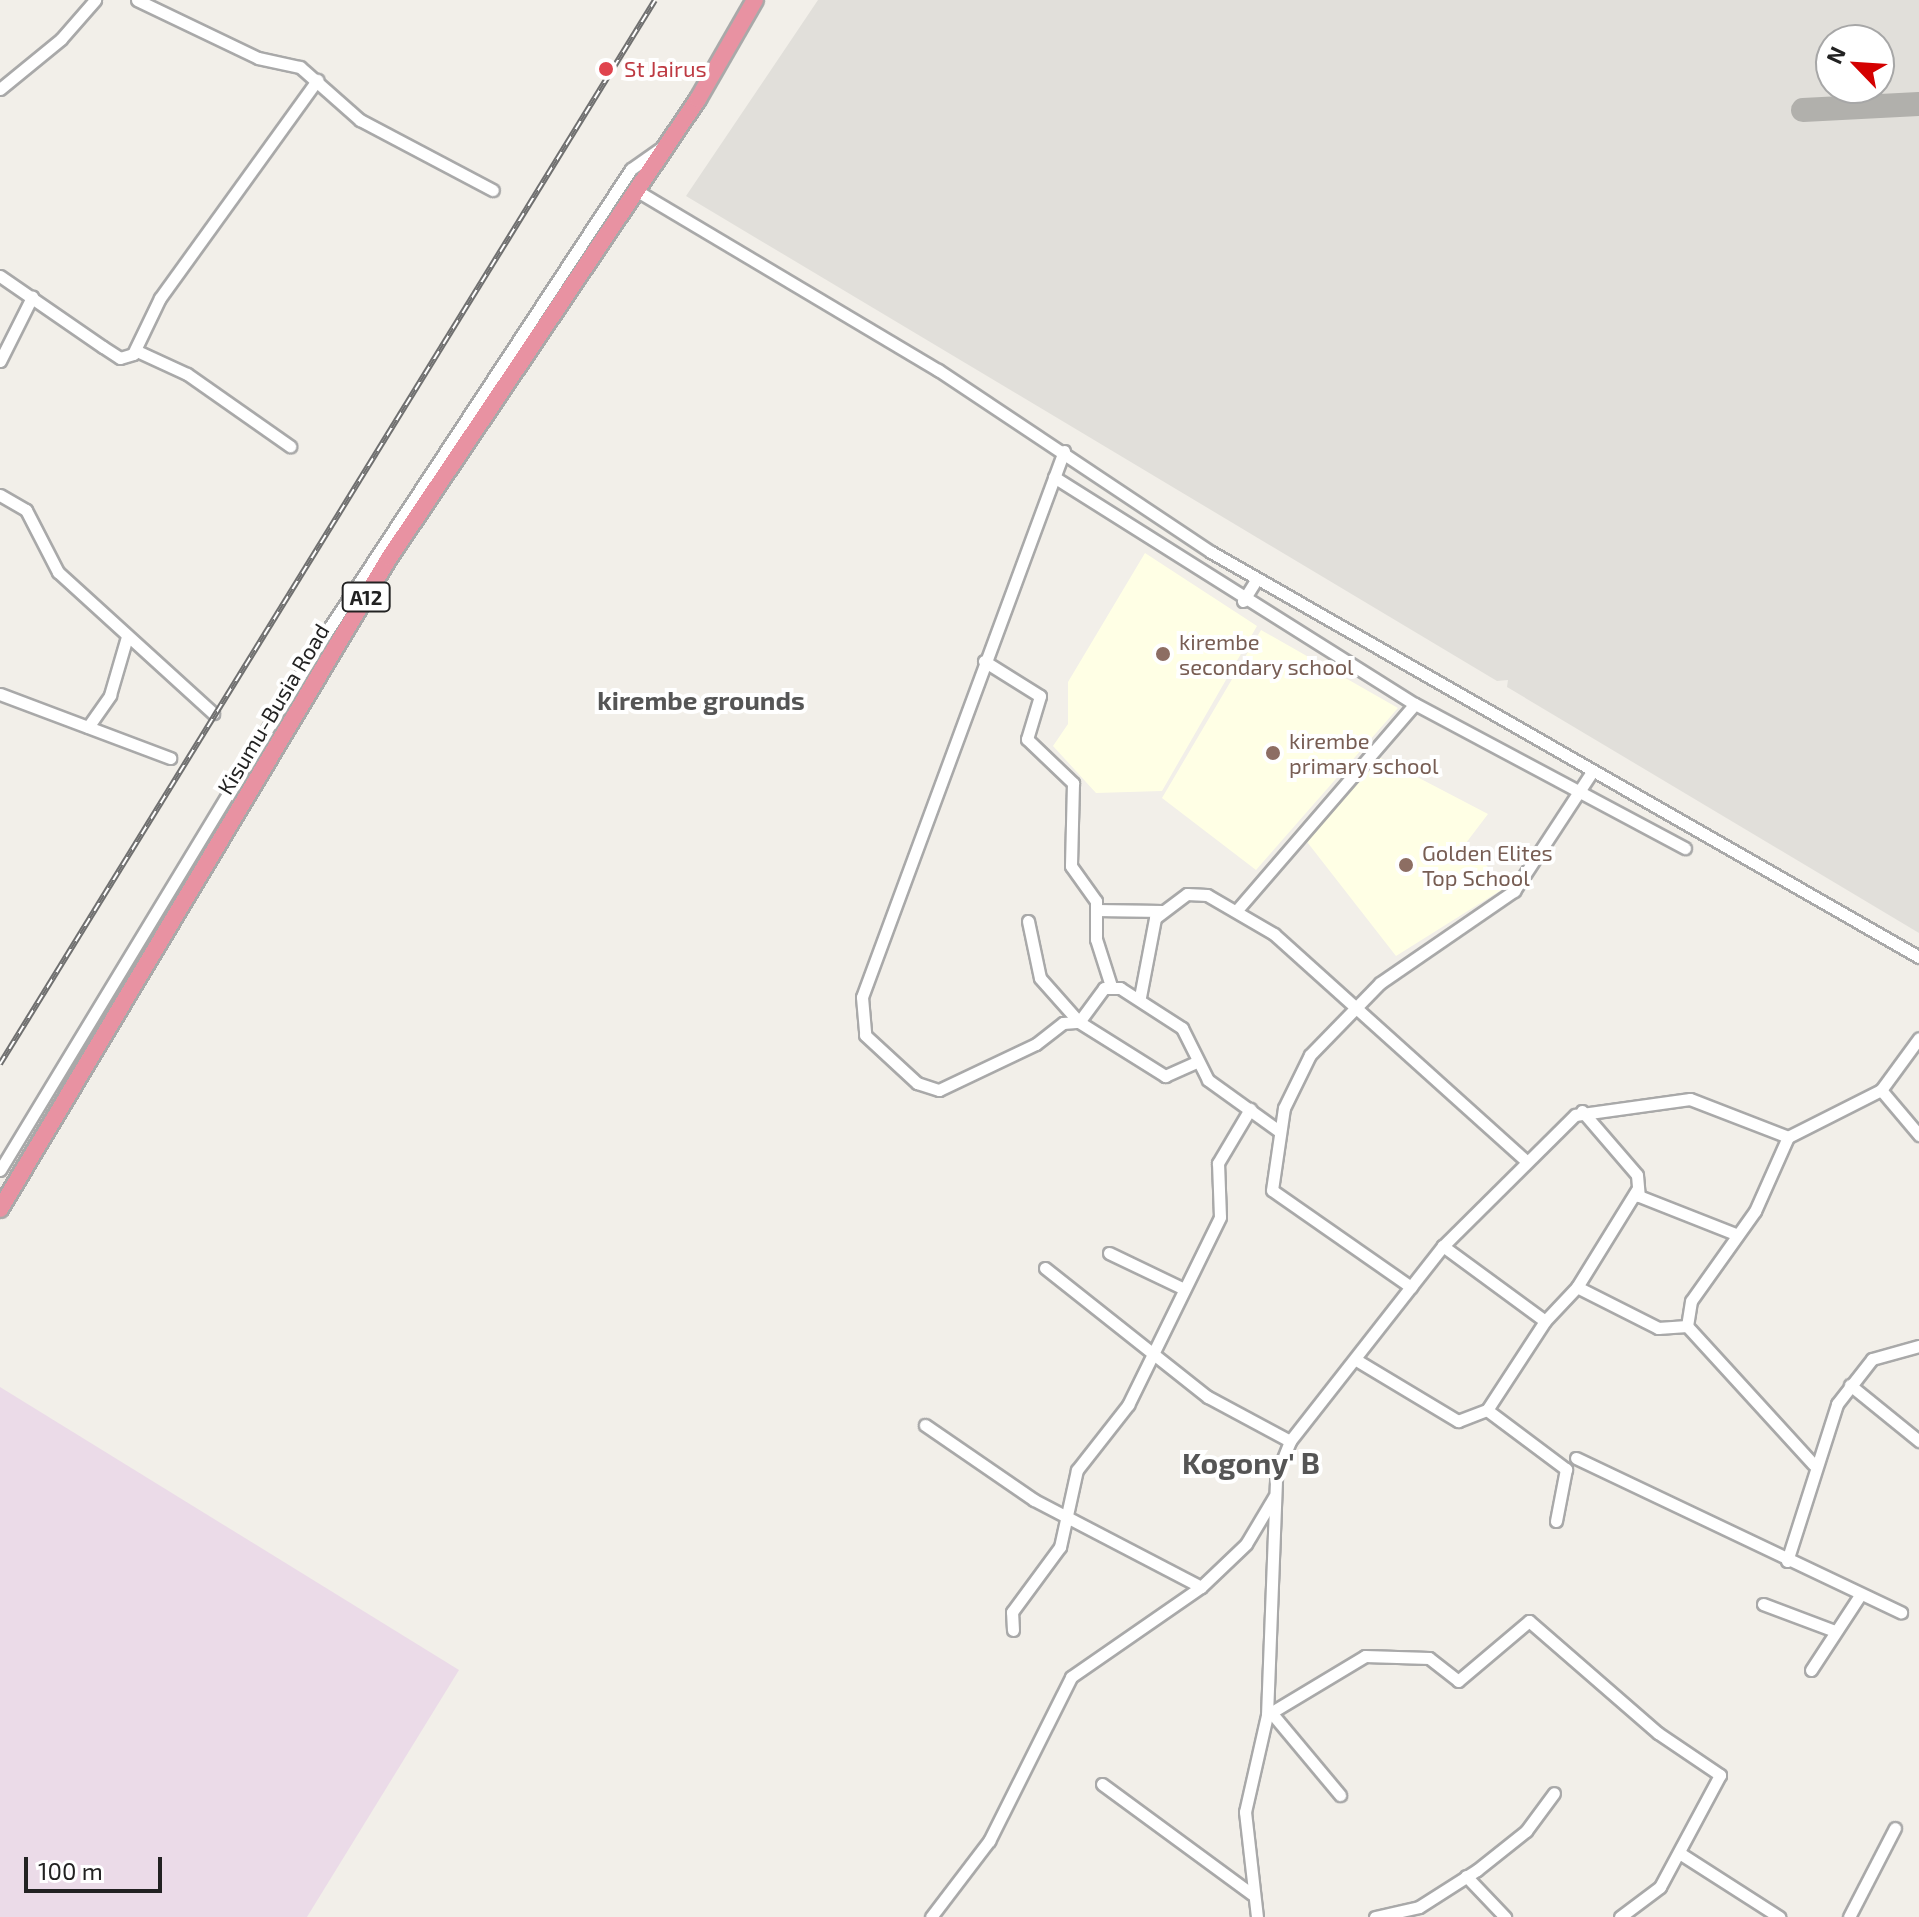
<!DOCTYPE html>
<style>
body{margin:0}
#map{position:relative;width:1919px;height:1917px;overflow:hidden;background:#f2efe9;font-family:"Exo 2",sans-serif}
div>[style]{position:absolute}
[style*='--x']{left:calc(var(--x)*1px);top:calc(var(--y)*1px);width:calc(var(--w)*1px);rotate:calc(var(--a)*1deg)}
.industrial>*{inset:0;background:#ebdbe8}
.education>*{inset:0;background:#ffffe5}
.airport>*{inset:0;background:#e1dfda}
.taxiway>*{height:24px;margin:-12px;padding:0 12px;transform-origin:12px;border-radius:12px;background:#b1b0ac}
.roads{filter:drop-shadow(2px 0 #a9a9a9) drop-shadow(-2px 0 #a9a9a9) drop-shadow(0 2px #a9a9a9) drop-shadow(0 -2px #a9a9a9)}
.minor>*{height:11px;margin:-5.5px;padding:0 5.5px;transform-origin:5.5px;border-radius:5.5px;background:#fff}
.highway>*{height:16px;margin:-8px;padding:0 8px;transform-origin:8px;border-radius:8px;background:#e892a2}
.rail>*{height:6px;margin-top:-3px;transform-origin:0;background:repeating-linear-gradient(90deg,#fff 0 9px,#707070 0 18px);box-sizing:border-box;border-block:2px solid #707070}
.dots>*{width:22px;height:22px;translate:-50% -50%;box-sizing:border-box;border:4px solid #fff;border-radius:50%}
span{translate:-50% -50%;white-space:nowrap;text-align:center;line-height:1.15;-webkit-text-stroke:8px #fff;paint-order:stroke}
.shield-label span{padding:2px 6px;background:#fff;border:2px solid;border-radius:6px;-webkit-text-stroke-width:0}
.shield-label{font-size:20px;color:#222;font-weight:700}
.health-label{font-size:22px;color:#be3a42}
.left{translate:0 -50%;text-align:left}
.education-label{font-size:22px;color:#785e54}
.street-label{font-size:22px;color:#222}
.quarter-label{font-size:26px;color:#555;font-weight:700}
.district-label{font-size:30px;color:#555;font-weight:700}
.north{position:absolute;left:1815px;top:24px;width:80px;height:80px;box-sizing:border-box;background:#fff;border:2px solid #a7a7a7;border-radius:50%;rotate:295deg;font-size:22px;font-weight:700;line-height:32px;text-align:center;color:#222}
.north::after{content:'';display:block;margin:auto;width:28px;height:36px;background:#d40000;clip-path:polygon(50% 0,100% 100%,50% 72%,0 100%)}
.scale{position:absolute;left:24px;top:1857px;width:138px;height:36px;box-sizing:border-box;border:4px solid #222;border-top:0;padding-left:10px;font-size:24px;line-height:28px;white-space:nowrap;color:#222;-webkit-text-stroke:6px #fff;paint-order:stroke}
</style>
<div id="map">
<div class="industrial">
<div style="clip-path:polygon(0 1387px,459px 1670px,307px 1917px,0 1917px)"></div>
</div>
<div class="education">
<div style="clip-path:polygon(1145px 553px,1257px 626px,1162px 791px,1096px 793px,1053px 746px,1068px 724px,1068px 682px)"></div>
<div style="clip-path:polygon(1261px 630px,1398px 708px,1256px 870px,1162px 798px)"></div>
<div style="clip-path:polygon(1377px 756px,1488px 814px,1466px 843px,1506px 887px,1396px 956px,1304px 838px)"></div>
</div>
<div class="airport">
<div style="clip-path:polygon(evenodd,818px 0,1919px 0,1919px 933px,1507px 687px,1508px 680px,1497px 681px,686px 196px,818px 0,1879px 40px,1879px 88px,1831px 88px,1831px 40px,1879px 40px)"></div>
</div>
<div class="taxiway">
<div style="--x:1803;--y:110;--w:116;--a:-3"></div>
</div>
<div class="roads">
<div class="minor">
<div style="--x:137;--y:0;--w:134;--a:25.6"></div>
<div style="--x:258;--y:58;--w:43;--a:12.1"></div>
<div style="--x:300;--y:67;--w:80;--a:41.5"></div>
<div style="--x:360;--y:120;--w:150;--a:27.8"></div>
<div style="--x:0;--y:89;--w:79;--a:-39.3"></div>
<div style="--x:61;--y:39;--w:52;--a:-48.9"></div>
<div style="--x:634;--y:189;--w:354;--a:30.8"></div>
<div style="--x:938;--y:370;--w:328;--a:33.7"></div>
<div style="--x:1211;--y:552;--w:816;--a:29.77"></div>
<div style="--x:0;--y:276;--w:125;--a:34.6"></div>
<div style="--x:103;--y:347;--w:20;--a:33"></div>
<div style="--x:120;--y:358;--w:14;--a:-17"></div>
<div style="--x:133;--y:354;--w:62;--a:-64.3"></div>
<div style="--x:160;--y:298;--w:269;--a:-54.2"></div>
<div style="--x:137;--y:351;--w:55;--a:24.7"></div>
<div style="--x:187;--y:374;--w:126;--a:35"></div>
<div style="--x:0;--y:361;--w:72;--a:-63.4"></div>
<div style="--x:1064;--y:451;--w:582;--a:110.3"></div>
<div style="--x:862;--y:997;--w:38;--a:85"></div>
<div style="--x:865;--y:1035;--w:71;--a:42.7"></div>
<div style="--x:917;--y:1083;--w:23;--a:18"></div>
<div style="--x:939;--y:1090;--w:107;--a:-25.4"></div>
<div style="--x:1036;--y:1044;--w:34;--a:-38"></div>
<div style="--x:1063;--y:1023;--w:16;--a:-4"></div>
<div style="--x:1079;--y:1022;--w:42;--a:-53.7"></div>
<div style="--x:1104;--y:988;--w:16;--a:0"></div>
<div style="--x:1120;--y:988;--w:74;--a:32.8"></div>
<div style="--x:1182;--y:1028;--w:58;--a:63.4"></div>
<div style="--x:1208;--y:1080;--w:87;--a:35.7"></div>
<div style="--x:1054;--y:477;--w:426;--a:32.2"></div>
<div style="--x:1415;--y:704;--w:306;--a:28.1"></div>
<div style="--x:0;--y:495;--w:30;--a:30"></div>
<div style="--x:26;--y:510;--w:70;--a:62.7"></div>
<div style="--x:58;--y:572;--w:210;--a:42.3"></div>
<div style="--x:1243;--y:601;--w:26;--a:-58"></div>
<div style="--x:984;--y:661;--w:66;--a:32"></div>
<div style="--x:1040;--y:696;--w:45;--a:106.8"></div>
<div style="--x:1027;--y:739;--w:64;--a:43.7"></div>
<div style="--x:1073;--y:783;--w:83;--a:91.4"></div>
<div style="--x:1071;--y:866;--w:43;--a:54.5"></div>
<div style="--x:1096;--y:901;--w:38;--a:90"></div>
<div style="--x:1096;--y:939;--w:49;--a:72.3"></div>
<div style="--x:0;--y:694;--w:182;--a:20.6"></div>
<div style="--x:88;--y:727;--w:39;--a:-55"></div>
<div style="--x:110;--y:695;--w:60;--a:-73.7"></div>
<div style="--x:1096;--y:910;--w:66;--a:0.9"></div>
<div style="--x:1237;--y:910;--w:272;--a:-49.2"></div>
<div style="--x:1028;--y:921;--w:58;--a:78.1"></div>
<div style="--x:1040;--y:978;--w:59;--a:48.4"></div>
<div style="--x:1079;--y:1022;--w:102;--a:32.1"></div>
<div style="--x:1165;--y:1076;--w:35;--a:-24"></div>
<div style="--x:1140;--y:997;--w:80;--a:-79.2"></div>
<div style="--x:1155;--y:918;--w:40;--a:-37"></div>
<div style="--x:1187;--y:894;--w:20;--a:3"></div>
<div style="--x:1207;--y:895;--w:78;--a:30.2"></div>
<div style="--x:1274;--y:934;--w:339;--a:42"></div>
<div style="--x:1881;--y:1090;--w:59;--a:49.8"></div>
<div style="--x:1582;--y:1111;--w:84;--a:49.3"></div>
<div style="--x:1637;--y:1175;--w:21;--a:85"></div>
<div style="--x:1639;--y:1196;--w:106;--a:21.5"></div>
<div style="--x:1788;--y:1137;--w:81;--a:114"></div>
<div style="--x:1755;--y:1211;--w:110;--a:125.4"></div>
<div style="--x:1691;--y:1301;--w:25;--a:99"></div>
<div style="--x:1687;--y:1326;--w:188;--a:47.6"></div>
<div style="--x:0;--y:1170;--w:617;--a:-58.78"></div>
<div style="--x:320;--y:642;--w:566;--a:-56.67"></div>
<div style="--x:631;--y:169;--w:38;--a:-35"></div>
<div style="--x:1109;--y:1253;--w:79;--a:25.6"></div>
<div style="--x:1045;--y:1268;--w:208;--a:38.4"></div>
<div style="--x:1208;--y:1397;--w:93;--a:28.2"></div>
<div style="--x:1411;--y:1287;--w:169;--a:-145.1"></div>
<div style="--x:1272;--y:1190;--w:83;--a:-81.7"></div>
<div style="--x:1284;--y:1108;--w:59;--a:-63.9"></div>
<div style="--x:1310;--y:1055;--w:100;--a:-45.8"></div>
<div style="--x:1380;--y:983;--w:163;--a:-34.5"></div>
<div style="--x:1514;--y:891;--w:142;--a:-56.8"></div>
<div style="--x:1577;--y:1287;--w:91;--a:26.8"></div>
<div style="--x:1658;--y:1328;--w:29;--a:-4"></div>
<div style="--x:1545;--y:1321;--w:47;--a:-46.7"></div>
<div style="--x:1577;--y:1287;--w:114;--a:-58.3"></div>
<div style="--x:1358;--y:1361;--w:117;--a:31"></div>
<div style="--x:1458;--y:1421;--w:31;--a:-21"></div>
<div style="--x:1487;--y:1410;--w:106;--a:-56.9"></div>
<div style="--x:1545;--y:1321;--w:127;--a:-143.7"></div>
<div style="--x:1850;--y:1385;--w:89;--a:39.1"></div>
<div style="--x:1487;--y:1410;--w:99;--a:36.8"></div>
<div style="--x:1566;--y:1469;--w:53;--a:100.9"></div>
<div style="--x:925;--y:1425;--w:132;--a:34.5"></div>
<div style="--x:1034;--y:1500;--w:188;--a:27.5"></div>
<div style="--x:1576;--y:1458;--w:360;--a:25.4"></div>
<div style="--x:1787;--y:1561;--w:165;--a:-72.3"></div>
<div style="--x:1837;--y:1404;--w:57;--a:-52.1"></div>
<div style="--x:1872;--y:1359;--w:49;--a:-15.5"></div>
<div style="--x:1763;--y:1604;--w:77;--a:20.6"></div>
<div style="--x:1013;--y:1630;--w:18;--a:-93"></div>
<div style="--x:1012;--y:1612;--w:81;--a:-53.6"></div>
<div style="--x:1060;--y:1547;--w:79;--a:-77.6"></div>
<div style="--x:1077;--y:1470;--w:83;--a:-51.9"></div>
<div style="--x:1128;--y:1405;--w:209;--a:-63.9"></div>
<div style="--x:1220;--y:1217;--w:54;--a:-92.1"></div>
<div style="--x:1218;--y:1163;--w:63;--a:-59.3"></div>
<div style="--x:1811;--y:1670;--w:90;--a:-56.8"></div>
<div style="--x:1267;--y:1715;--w:114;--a:-31"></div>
<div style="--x:1365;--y:1656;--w:64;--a:1.8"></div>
<div style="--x:1429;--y:1658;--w:37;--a:38"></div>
<div style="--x:1458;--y:1681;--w:93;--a:-40.2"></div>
<div style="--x:1529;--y:1621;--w:171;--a:41"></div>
<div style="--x:1658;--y:1733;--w:75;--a:34.1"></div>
<div style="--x:1720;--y:1775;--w:127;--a:118.2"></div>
<div style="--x:1660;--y:1887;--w:50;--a:143.1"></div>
<div style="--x:1274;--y:1716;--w:103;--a:50.1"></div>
<div style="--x:1102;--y:1784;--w:186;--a:36.3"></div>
<div style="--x:1681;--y:1854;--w:117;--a:32.7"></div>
<div style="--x:1466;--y:1876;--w:57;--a:46.4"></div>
<div style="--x:931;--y:1917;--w:96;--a:-52.7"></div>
<div style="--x:989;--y:1841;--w:183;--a:-63.4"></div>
<div style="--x:1071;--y:1677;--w:158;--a:-34.7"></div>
<div style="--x:1201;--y:1587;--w:62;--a:-43.7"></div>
<div style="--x:1246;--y:1544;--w:55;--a:-59.2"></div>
<div style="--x:1257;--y:1917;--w:106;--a:-96.5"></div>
<div style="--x:1245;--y:1812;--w:99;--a:-77.2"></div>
<div style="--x:1267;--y:1715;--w:239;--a:-87.8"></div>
<div style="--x:1276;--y:1476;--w:38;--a:-68"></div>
<div style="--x:1290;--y:1441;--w:248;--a:-51.9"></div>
<div style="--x:1443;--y:1246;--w:186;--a:-44.8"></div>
<div style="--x:1575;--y:1115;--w:116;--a:-7.9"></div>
<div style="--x:1690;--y:1099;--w:105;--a:21.2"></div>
<div style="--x:1788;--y:1137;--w:104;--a:-26.8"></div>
<div style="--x:1881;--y:1090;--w:64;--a:-53.8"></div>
<div style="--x:1375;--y:1917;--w:45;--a:-12.8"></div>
<div style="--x:1419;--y:1907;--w:69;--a:-32.5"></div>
<div style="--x:1477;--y:1870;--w:63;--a:-38.5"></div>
<div style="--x:1526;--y:1831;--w:47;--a:-53.6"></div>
<div style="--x:1849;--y:1917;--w:100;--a:-62.7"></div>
</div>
<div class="highway">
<div style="--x:0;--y:1209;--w:758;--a:-59.14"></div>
<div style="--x:389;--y:558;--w:553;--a:-56.05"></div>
<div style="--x:698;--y:99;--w:114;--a:-60.1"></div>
</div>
</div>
<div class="rail">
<div style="--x:0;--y:1064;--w:1249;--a:-58.38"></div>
</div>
<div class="dots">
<div style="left:606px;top:69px;background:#e0444e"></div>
<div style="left:1163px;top:654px;background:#8d6e63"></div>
<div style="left:1273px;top:753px;background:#8d6e63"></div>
<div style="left:1406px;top:865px;background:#8d6e63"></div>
</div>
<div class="shield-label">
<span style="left:366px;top:597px">A12</span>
</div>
<div class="health-label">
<span class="left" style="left:624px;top:69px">St Jairus</span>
</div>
<div class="education-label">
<span class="left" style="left:1179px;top:654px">kirembe<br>secondary school</span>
<span class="left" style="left:1289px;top:753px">kirembe<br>primary school</span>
<span class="left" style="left:1422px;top:865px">Golden Elites<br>Top School</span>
</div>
<div class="street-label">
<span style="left:273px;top:709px;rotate:-59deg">Kisumu-Busia Road</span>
</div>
<div class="quarter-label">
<span style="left:701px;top:700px">kirembe grounds</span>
</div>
<div class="district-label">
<span style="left:1251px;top:1462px">Kogony' B</span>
</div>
<div class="north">N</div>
<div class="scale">100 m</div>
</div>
